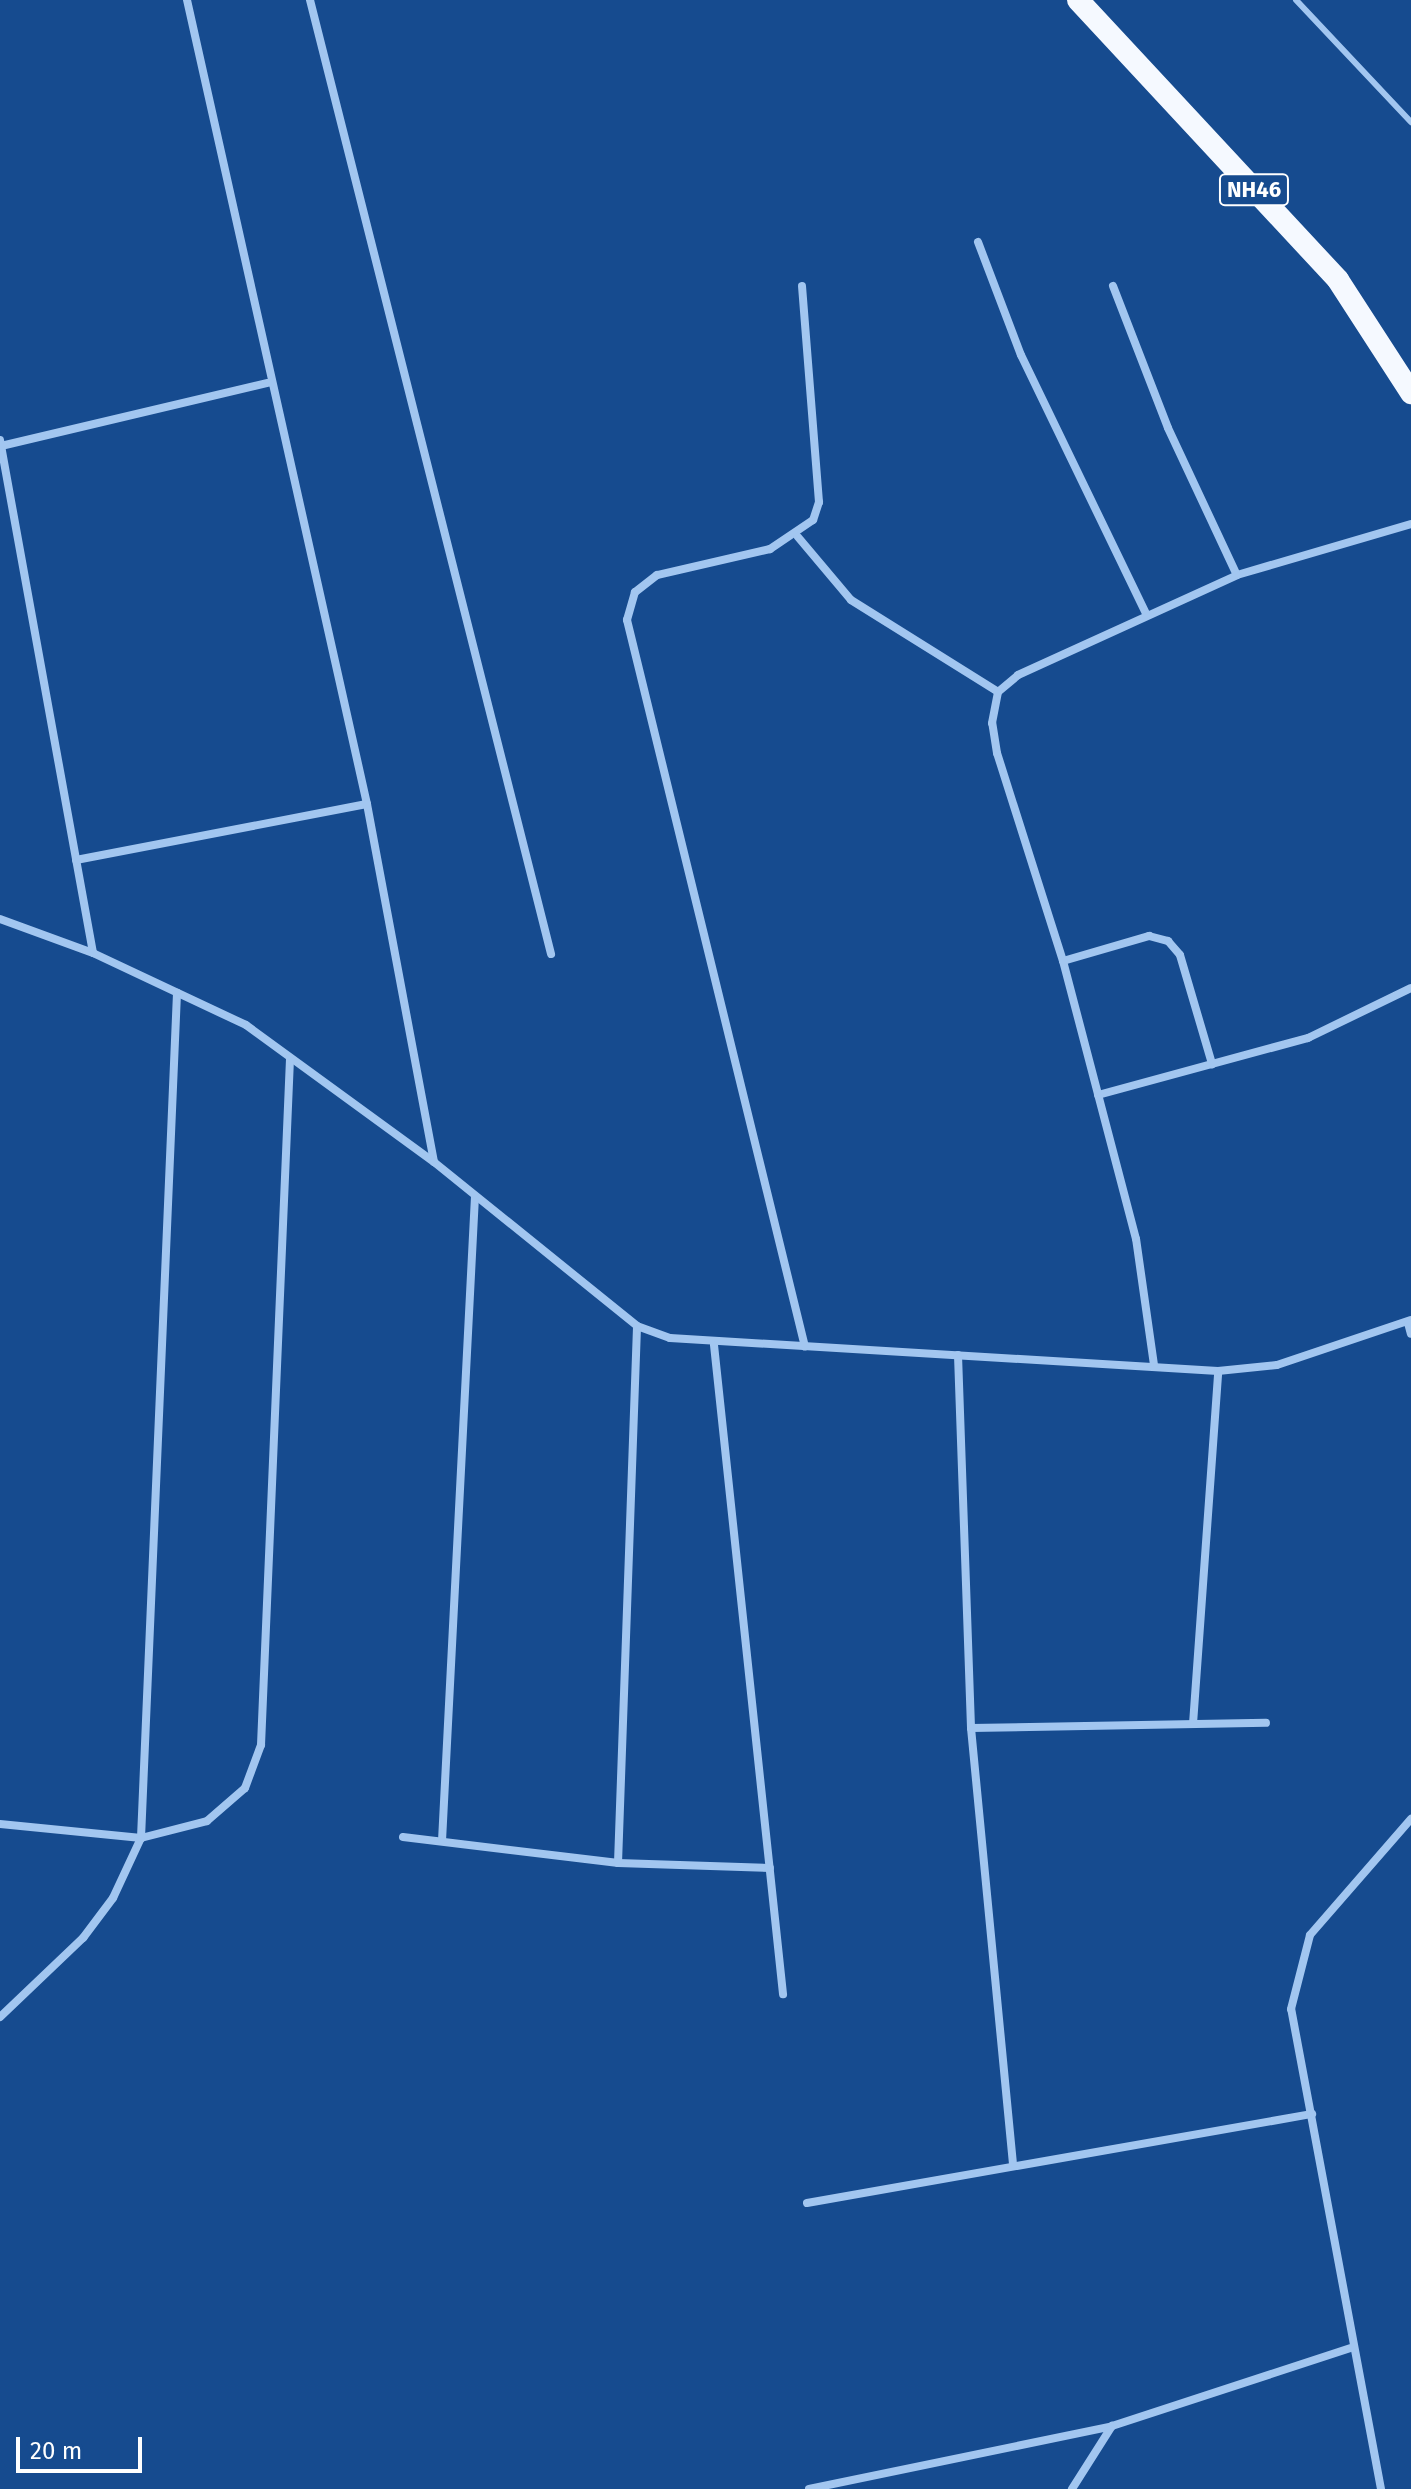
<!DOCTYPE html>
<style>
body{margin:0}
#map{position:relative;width:1411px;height:2489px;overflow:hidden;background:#164b8f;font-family:"Fira Sans",sans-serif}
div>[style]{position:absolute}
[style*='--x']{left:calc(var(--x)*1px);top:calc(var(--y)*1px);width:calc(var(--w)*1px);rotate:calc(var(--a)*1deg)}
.service>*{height:6px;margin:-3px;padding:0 3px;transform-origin:3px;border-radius:3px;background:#a2c6f0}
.minor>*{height:8px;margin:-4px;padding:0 4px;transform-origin:4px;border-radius:4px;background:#a2c6f0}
.trunk>*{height:22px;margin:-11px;padding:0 11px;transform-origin:11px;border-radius:11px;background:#f5f9ff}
span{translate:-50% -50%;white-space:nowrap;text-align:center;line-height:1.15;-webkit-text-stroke:7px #164b8f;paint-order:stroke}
.shield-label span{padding:2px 6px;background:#164b8f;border:2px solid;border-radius:6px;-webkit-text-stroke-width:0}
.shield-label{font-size:22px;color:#fff;font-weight:700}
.scale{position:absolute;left:16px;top:2437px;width:126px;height:36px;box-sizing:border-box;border:4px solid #fff;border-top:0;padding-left:10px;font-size:24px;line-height:28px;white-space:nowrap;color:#fff;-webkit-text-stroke:6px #164b8f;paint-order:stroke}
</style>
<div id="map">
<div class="service">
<div style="--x:1296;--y:0;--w:168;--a:46.7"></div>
</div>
<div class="minor">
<div style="--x:187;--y:0;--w:824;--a:77.38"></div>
<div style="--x:367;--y:804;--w:364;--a:79.4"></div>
<div style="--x:310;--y:0;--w:984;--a:75.82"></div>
<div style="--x:978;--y:242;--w:121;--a:69.2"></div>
<div style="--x:1021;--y:355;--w:288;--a:64.2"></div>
<div style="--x:802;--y:286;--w:217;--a:85.5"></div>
<div style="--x:819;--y:502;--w:19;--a:108"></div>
<div style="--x:813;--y:520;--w:52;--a:146"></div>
<div style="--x:770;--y:549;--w:116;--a:167"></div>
<div style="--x:657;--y:575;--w:28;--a:142"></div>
<div style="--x:635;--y:592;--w:29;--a:106"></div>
<div style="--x:627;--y:620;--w:748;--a:76.24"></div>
<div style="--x:1113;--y:286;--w:152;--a:68.8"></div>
<div style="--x:1168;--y:428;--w:162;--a:64.9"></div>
<div style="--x:0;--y:440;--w:521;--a:79.72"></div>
<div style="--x:1;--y:446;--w:274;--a:-13.3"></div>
<div style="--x:798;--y:537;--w:82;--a:49.9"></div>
<div style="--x:851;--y:600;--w:173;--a:32"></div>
<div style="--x:76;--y:860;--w:296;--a:-10.9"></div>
<div style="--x:0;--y:919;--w:99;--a:20.1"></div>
<div style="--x:93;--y:953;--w:169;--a:25.2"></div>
<div style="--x:246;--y:1025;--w:233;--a:36.1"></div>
<div style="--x:434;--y:1162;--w:261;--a:38.9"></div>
<div style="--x:637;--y:1326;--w:35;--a:20"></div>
<div style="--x:670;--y:1338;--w:549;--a:3.45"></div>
<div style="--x:1218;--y:1371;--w:59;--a:-5.8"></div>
<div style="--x:1277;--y:1365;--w:141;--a:-18.6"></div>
<div style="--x:1063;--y:961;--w:90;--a:-16.2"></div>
<div style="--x:1149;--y:936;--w:20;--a:15"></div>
<div style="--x:1168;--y:941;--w:18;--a:49"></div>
<div style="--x:1180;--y:955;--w:114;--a:73.6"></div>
<div style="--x:1098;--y:1095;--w:218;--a:-15.2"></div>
<div style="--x:1308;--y:1038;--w:114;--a:-25.9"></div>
<div style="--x:1408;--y:1323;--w:11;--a:75"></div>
<div style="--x:714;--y:1345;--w:653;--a:83.93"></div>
<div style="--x:958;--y:1355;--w:373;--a:88"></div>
<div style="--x:971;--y:1728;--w:440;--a:84.5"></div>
<div style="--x:1154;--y:1365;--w:127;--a:-98.1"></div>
<div style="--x:1136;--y:1239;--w:287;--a:-104.7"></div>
<div style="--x:1063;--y:961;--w:218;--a:-107.6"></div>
<div style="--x:997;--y:753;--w:30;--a:-99"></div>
<div style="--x:992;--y:723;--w:32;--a:-79"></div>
<div style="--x:998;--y:692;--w:26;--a:-40"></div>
<div style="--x:1018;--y:675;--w:241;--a:-24.5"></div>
<div style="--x:1237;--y:575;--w:181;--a:-16.3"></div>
<div style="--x:1193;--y:1724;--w:354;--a:-85.9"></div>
<div style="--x:971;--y:1728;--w:295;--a:-1"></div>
<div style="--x:0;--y:1824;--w:142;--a:5.7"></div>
<div style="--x:141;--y:1838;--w:68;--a:-14.4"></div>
<div style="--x:207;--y:1821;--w:50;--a:-41"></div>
<div style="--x:245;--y:1788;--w:46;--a:-69.6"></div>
<div style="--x:261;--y:1745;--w:687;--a:-87.58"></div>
<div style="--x:403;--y:1837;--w:217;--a:6.9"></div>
<div style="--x:618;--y:1863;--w:152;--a:1.9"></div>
<div style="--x:442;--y:1841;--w:645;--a:-87.07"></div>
<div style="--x:618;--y:1863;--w:537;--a:-87.97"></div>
<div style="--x:0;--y:2017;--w:115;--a:-43.6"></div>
<div style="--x:83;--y:1938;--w:50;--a:-53.1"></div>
<div style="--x:113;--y:1898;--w:66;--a:-65"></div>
<div style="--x:141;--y:1838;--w:846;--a:-87.56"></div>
<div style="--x:807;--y:2203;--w:513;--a:-10"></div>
<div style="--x:809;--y:2489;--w:309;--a:-11.7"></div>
<div style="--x:1112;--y:2426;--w:251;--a:-18.1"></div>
<div style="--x:1072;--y:2489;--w:75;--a:-57.6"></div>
<div style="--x:1381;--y:2489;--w:488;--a:-100.6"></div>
<div style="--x:1291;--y:2009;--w:76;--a:-75.6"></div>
<div style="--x:1310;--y:1935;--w:154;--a:-49"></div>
</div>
<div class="trunk">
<div style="--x:1078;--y:0;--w:382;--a:47.1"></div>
<div style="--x:1338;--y:280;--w:135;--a:57.1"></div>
</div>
<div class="shield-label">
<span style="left:1254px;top:190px">NH46</span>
</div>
<div class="scale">20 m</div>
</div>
